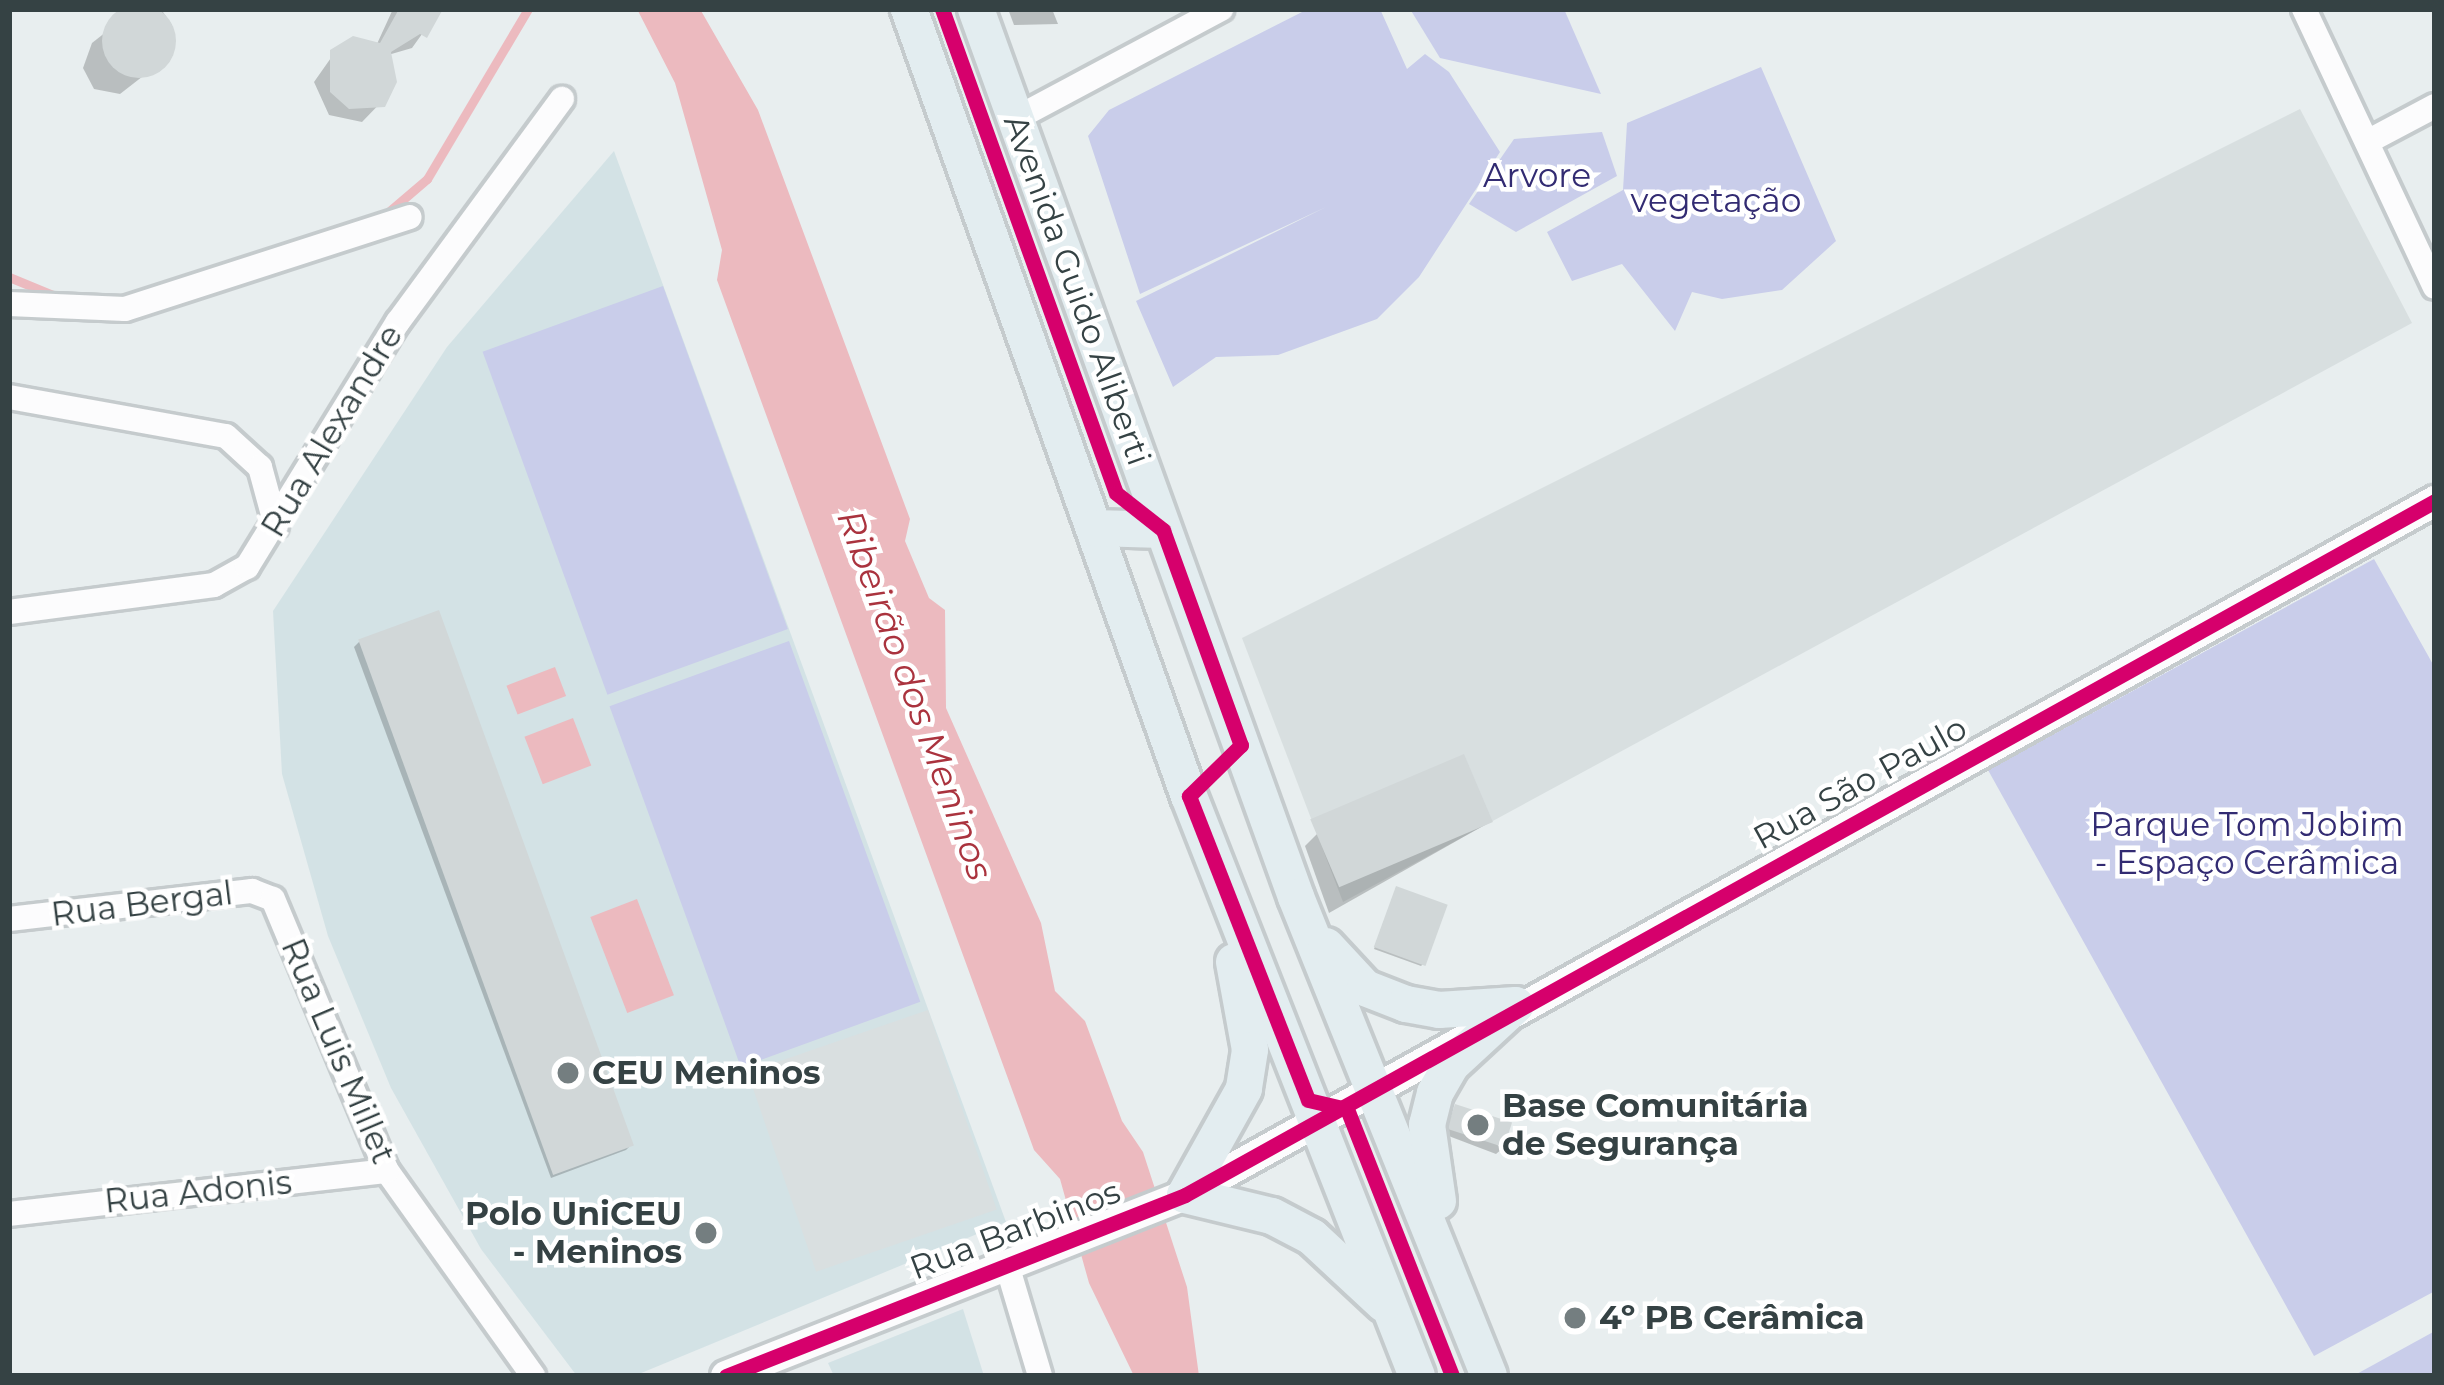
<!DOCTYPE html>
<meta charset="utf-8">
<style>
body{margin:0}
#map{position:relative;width:2444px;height:1385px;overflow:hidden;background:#e8eeef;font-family:Montserrat,sans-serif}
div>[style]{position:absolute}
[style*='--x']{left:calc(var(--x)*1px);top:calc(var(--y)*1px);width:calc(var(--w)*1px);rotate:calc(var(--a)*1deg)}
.industrial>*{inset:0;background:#d8dfe0}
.education>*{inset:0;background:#d3e2e5}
.green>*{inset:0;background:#c9cdea;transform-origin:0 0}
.parking>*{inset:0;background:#d9dfe0;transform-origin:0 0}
.water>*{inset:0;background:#ecbabf;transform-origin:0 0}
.shadow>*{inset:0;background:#0003}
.stream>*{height:9px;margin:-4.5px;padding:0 4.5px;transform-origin:4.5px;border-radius:4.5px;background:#ecbabf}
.building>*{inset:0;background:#d1d7d8;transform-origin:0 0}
.round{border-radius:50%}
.roads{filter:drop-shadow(3px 0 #c5cbcd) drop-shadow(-3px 0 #c5cbcd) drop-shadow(0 3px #c5cbcd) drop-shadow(0 -3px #c5cbcd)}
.minor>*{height:24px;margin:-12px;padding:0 12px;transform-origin:12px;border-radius:12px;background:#fcfcfd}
.tertiary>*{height:30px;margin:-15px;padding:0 15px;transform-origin:15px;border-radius:15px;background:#fcfcfd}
.primary>*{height:36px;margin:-18px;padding:0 18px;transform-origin:18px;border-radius:18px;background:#e3edf0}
.cycleway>*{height:15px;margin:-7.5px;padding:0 7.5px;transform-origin:7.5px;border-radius:7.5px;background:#d6006c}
.dots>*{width:33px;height:33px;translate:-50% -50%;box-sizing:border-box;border:6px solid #fff;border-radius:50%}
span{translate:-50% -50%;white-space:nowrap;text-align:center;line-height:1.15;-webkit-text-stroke:9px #fff;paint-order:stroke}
.park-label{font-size:33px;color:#322b72}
.street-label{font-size:33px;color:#354244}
.poi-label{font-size:33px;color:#354244;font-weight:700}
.left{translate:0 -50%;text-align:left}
.right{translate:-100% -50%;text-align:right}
.water-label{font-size:36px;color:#aa333e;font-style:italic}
.frame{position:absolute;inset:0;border:12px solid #354244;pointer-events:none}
</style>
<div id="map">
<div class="industrial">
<div style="clip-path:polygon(2300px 109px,2412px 323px,1343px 902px,1242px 638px)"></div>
</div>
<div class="education">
<div style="clip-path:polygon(614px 151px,1006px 1222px,634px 1376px,577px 1376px,481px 1249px,391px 1088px,328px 936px,282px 774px,273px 611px,447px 347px)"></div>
<div style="clip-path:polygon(963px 1309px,984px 1376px,834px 1376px,828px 1363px)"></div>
</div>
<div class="green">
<div style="clip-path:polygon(1308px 9px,1380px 9px,1407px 69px,1425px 54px,1449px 72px,1500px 152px,1419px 277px,1377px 319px,1278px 355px,1216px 357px,1173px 387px,1136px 301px,1326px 207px,1140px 294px,1088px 136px,1109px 110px)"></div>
<div style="clip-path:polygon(1410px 9px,1564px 9px,1601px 94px,1440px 58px)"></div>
<div style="clip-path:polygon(1761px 67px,1836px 241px,1782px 290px,1722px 299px,1692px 292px,1675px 331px,1622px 264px,1572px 281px,1547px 232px,1623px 190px,1627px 123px)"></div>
<div style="clip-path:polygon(1602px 132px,1617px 176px,1516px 232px,1469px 204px,1514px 139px)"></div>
<div style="left:663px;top:286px;width:365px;height:192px;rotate:70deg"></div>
<div style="clip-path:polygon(2374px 559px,2435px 668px,2435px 1291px,2314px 1356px,1988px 770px)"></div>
<div style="left:789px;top:641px;width:384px;height:191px;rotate:70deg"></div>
<div style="clip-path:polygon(2435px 1331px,2435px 1376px,2353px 1376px)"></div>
</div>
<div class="parking">
<div style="left:928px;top:1010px;width:211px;height:191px;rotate:71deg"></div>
</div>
<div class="water">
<div style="clip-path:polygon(637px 9px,700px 9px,758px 110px,910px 519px,905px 541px,929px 598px,945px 610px,946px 708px,1041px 923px,1055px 991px,1085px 1021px,1122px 1121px,1143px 1152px,1187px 1287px,1199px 1376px,1134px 1376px,1089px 1283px,1060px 1179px,1034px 1150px,717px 280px,722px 250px,675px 83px)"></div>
<div style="left:555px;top:667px;width:31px;height:52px;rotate:69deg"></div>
<div style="left:573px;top:718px;width:51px;height:52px;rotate:69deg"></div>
<div style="left:637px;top:899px;width:103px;height:50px;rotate:69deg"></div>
</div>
<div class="shadow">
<div style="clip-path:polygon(135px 9px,163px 12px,172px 25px,165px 59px,120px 94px,94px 89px,83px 68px,92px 43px)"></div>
<div style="clip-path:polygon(393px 9px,440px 9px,412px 48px,388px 55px,392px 91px,362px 122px,329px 115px,314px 82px,333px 55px,376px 46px)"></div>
<div style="clip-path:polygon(1008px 9px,1052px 9px,1058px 24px,1014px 25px)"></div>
<div style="clip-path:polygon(360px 641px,632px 1144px,626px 1150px,551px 1178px,354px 647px)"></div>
<div style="clip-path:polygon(1490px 822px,1329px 913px,1305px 846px,1318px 833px)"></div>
<div style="clip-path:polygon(1395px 892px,1423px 964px,1421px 966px,1374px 949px)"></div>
<div style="clip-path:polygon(1456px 1107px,1502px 1149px,1496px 1154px,1446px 1135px)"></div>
</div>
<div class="stream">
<div style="--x:386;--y:214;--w:54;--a:-40.5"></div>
<div style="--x:427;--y:179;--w:198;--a:-59.3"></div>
<div style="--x:9;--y:277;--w:55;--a:22.4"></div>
</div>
<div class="building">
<div class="round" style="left:102px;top:4px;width:74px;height:74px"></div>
<div style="clip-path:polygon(399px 9px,443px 9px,427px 38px,420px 34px,391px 52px,397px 82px,385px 107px,349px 109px,330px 92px,330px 50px,353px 36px,380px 43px)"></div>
<div style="left:439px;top:610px;width:570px;height:86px;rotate:70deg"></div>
<div style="left:1464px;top:754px;width:74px;height:167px;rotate:67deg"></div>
<div style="left:1396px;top:886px;width:55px;height:65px;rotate:20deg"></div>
<div style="left:1455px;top:1104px;width:60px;height:26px;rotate:18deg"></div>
</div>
<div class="roads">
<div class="minor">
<div style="--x:2304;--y:9;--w:307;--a:64.8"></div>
<div style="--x:1015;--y:119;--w:234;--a:-28.1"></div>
<div style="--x:2367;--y:142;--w:77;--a:-27.9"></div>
<div style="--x:9;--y:304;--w:116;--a:2.5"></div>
<div style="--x:125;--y:309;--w:299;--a:-17.9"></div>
<div style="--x:9;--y:397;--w:220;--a:10.2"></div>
<div style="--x:226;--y:436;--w:46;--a:42.4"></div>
<div style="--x:260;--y:467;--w:61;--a:74.8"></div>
<div style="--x:9;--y:612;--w:207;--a:-7.5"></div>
<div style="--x:214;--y:585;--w:38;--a:-29"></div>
<div style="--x:247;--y:567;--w:288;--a:-58.4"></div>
<div style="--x:398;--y:322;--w:277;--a:-53.7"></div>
<div style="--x:9;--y:919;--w:245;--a:-6.6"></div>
<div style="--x:252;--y:891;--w:22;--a:21"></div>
<div style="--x:273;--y:899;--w:295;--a:67.3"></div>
<div style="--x:387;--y:1171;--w:252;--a:54.5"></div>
<div style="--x:9;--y:1214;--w:380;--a:-6.5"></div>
<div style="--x:1007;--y:1265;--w:116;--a:73.4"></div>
</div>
<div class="tertiary">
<div style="--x:726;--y:1376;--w:493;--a:-21.5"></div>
<div style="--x:1185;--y:1195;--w:1430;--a:-29.04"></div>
</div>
<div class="primary">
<div style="--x:909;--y:9;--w:835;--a:70.42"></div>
<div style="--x:1189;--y:796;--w:623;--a:68.54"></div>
<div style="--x:976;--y:9;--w:944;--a:70.18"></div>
<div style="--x:1296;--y:897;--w:516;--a:68.05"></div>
<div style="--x:1094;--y:528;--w:69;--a:1.7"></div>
<div style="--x:1326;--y:946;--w:57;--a:47.1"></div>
<div style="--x:1365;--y:988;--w:44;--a:21.3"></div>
<div style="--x:1406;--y:1004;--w:34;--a:10"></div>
<div style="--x:1439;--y:1010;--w:77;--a:-3.7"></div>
<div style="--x:1234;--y:962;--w:89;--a:79.7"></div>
<div style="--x:1250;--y:1050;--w:39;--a:99"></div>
<div style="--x:1244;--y:1089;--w:121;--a:119.1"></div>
<div style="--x:1185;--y:1195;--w:89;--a:13.6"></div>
<div style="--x:1272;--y:1216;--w:45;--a:27.7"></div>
<div style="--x:1312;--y:1237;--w:98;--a:42.9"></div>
<div style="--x:1438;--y:1201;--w:77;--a:-98.2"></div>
<div style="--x:1427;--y:1125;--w:33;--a:-76"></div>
<div style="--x:1435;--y:1093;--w:32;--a:-60"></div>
<div style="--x:1451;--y:1065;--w:88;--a:-42.7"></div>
</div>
</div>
<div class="cycleway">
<div style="--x:942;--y:9;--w:514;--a:70.23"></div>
<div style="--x:1116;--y:493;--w:60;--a:38.2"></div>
<div style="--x:1163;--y:530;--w:229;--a:70.1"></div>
<div style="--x:1241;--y:745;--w:73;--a:135.6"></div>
<div style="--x:1189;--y:796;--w:326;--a:68.6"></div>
<div style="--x:1308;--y:1100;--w:40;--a:13"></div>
<div style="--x:1347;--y:1109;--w:287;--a:68.5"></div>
<div style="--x:726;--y:1376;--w:493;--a:-21.5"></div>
<div style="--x:1185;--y:1195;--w:1430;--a:-29.04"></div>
</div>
<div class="dots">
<div style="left:568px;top:1073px;background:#747e80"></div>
<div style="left:1478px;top:1125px;background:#747e80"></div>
<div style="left:706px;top:1233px;background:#747e80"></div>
<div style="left:1575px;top:1318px;background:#747e80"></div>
</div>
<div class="park-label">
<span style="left:1537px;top:176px">Arvore</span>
<span style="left:1716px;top:201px">vegetação</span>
<span style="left:2247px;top:844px">Parque Tom Jobim<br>- Espaço Cerâmica</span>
</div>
<div class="street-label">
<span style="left:1077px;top:290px;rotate:70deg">Avenida Guido Aliberti</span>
<span style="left:332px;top:431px;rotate:-59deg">Rua Alexandre</span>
<span style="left:1860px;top:783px;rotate:-29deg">Rua São Paulo</span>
<span style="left:142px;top:904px;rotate:-7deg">Rua Bergal</span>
<span style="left:338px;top:1051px;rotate:67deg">Rua Luis Millet</span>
<span style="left:198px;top:1192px;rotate:-6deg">Rua Adonis</span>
<span style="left:1015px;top:1230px;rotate:-21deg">Rua Barbinos</span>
</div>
<div class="poi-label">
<span class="left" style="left:592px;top:1073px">CEU Meninos</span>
<span class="left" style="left:1502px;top:1125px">Base Comunitária<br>de Segurança</span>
<span class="right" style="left:682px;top:1233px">Polo UniCEU<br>- Meninos</span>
<span class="left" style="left:1599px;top:1318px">4º PB Cerâmica</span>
</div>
<div class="water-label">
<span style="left:915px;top:695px;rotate:70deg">Ribeirão dos Meninos</span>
</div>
<div class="frame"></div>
</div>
